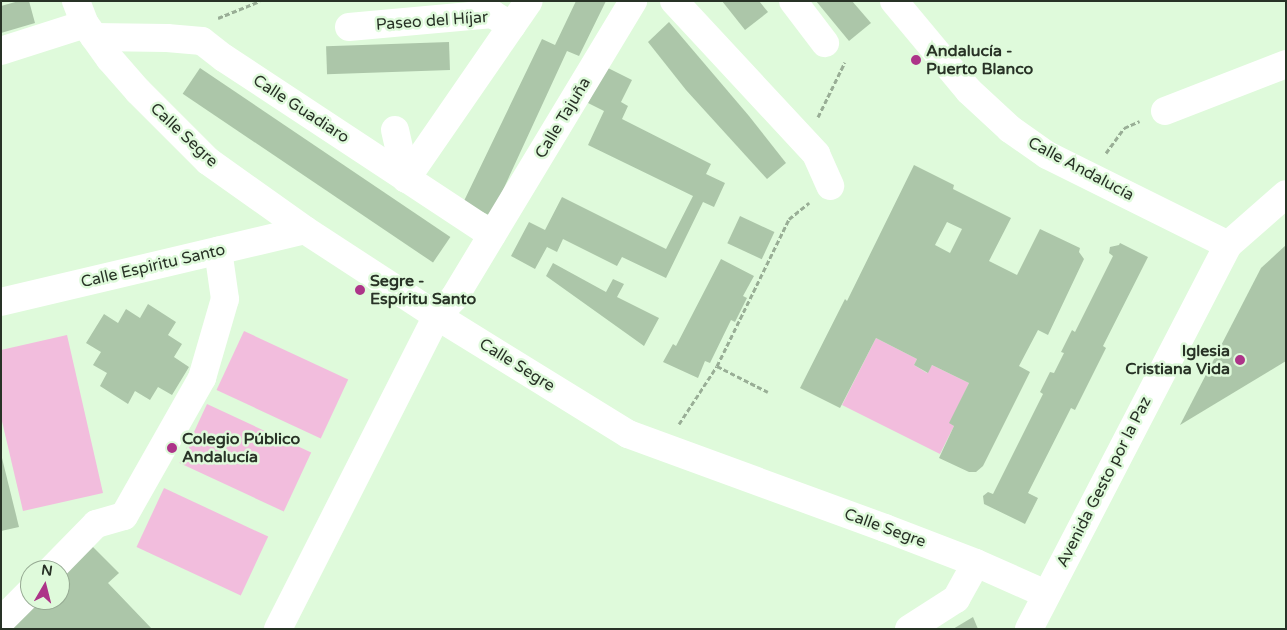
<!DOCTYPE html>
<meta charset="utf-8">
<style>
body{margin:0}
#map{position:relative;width:1287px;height:630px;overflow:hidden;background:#dffadb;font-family:"Varela Round",sans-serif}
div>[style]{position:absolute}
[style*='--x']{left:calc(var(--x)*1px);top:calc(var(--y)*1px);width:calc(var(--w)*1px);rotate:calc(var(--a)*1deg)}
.green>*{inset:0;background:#f2bddd;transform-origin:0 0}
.building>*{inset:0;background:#acc6a9;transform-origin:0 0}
.path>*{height:3px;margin-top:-1.5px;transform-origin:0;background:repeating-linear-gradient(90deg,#99ae96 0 5px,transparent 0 7.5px)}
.minor>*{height:28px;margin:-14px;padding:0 14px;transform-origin:14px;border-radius:14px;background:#fff}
.major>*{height:28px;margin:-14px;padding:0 14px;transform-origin:14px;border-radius:14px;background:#fff}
.dots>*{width:14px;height:14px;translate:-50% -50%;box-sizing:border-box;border:2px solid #dffadb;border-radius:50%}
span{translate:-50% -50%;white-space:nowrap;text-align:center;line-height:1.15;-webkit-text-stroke:5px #dffadb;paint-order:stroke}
.street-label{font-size:16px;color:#283226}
.poi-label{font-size:16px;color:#283226;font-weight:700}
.left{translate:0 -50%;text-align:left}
.right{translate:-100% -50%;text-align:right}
.frame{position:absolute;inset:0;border:2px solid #283226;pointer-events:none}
.north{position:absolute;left:20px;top:560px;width:50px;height:50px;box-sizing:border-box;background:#dffadb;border:1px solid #96aa93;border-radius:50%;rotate:8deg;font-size:14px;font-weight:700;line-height:20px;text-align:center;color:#283226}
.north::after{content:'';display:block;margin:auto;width:18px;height:22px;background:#ad3489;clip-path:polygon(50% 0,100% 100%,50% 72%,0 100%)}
</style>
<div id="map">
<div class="green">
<div style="left:244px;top:331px;width:115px;height:65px;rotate:25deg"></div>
<div style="clip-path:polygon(67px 335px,103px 493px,23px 511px,1px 417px,1px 350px)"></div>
<div style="clip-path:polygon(876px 338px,917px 359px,914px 365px,927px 373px,932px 365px,969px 383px,950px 423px,954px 426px,940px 454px,842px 405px)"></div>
<div style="left:207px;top:404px;width:115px;height:65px;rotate:25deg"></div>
<div style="left:164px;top:488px;width:115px;height:65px;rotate:25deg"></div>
</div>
<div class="building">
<div style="clip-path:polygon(19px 1px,29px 1px,35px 23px,1px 33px,1px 6px)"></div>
<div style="clip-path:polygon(576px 1px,606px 1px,579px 56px,567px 51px,491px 216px,463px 203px,542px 39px,555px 45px)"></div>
<div style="clip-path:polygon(722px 1px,759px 1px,768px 12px,745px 30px)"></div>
<div style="clip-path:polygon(816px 1px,852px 1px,871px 23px,849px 41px)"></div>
<div style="clip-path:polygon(669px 22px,749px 116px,786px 163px,767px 179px,686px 90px,648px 42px)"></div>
<div style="left:449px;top:42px;width:28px;height:123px;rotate:88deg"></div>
<div style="clip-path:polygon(606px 67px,632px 80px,621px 102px,628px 106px,622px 119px,711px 164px,706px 174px,725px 183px,714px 207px,703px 202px,666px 278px,622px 257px,617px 266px,563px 239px,557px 252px,547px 247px,535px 269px,511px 256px,529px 222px,545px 230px,562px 197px,666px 249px,693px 196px,588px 145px,604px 111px,588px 103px)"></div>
<div style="left:200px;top:68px;width:302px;height:31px;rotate:34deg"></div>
<div style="clip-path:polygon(evenodd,914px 165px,954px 185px,953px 189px,1011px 218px,989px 261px,1017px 275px,1040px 229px,1080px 248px,1079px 252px,1084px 259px,1048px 335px,1038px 330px,1019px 366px,1030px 372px,983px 466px,976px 472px,969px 472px,939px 458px,954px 426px,949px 423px,969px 383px,932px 365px,928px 373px,914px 365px,917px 359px,876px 338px,840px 408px,800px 388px,845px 299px,847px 301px,914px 165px,947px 222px,962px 229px,950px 253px,935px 245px,947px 222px)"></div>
<div style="left:740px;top:216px;width:38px;height:30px;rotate:25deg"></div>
<div style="clip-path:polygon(1120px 243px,1148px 257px,1103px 346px,1106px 348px,1075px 410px,1071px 408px,1028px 493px,1038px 498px,1025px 524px,984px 504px,983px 496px,988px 492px,993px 494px,1043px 394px,1040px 392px,1050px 372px,1054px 373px,1064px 353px,1061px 352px,1072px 330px,1075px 332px,1113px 256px,1109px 253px,1110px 247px,1119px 245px)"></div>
<div style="clip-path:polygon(1286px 245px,1286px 361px,1180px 425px,1261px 268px)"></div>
<div style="clip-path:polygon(721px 259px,754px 276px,743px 296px,747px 298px,735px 322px,731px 320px,710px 363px,705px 361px,698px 378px,663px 362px,673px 344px,676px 346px)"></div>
<div style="clip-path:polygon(553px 263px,606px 292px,613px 279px,624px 284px,617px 297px,659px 318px,644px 346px,546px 276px)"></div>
<div style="clip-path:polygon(148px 304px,176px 322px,168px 335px,182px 344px,174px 357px,189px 367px,172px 395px,158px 387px,150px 400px,135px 391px,128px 404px,100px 386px,107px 373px,93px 365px,101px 352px,86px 343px,104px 314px,118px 323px,126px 309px,140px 318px)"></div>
<div style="clip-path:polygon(1px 454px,19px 527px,1px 531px)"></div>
<div style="clip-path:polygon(87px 541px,119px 573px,108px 583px,152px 629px,5px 629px,30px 600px,60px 600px,60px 570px)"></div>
<div style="clip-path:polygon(973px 617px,978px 629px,953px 629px)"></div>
</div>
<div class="path">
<div style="--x:218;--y:18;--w:45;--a:-22"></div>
<div style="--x:818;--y:117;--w:61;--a:-63.9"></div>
<div style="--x:1106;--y:153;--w:31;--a:-54"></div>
<div style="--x:1124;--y:128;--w:17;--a:-24"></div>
<div style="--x:717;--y:366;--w:57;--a:27"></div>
<div style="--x:679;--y:424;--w:69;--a:-56.8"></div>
<div style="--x:717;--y:366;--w:164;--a:-63.9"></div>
<div style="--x:789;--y:219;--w:26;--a:-39"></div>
</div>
<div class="minor">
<div style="--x:76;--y:1;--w:25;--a:69"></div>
<div style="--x:85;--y:24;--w:43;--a:54.5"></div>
<div style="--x:110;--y:59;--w:43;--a:48.8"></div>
<div style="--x:138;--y:91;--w:99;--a:45"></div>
<div style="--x:208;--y:161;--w:119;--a:35.4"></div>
<div style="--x:305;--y:230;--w:158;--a:33.1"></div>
<div style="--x:437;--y:316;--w:225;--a:31.7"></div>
<div style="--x:628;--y:434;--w:274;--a:20.1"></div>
<div style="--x:885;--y:528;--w:97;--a:21"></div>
<div style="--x:976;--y:563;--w:77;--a:23.9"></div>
<div style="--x:674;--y:1;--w:209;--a:47.1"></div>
<div style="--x:816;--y:154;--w:35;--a:66"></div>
<div style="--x:793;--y:1;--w:53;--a:52.7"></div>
<div style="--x:894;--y:1;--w:117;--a:50.2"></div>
<div style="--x:969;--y:91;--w:56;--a:42.8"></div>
<div style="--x:1010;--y:129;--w:45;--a:35.1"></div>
<div style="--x:1047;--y:155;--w:202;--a:26.4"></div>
<div style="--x:349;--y:27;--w:144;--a:-5.2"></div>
<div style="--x:492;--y:14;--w:23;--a:31"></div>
<div style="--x:94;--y:37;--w:73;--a:0.8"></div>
<div style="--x:167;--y:38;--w:35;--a:5"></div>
<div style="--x:202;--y:41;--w:28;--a:38"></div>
<div style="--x:224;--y:58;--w:321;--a:33.4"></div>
<div style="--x:1;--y:51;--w:88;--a:-17.8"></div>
<div style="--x:1165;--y:111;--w:130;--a:-21.2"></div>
<div style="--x:395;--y:130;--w:50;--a:77.3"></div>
<div style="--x:406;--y:179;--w:216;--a:-55.4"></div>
<div style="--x:1;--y:302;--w:312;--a:-13.3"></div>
<div style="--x:51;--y:570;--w:64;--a:-45.6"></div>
<div style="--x:96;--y:524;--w:29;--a:-16"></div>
<div style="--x:124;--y:516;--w:159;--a:-60.5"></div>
<div style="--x:202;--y:378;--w:82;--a:-73.8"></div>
<div style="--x:225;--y:299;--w:49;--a:-98.1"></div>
<div style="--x:1;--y:621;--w:41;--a:-45"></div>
<div style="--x:278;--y:629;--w:351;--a:-63.1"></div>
<div style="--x:437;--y:316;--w:25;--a:-47"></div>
<div style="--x:454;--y:298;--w:347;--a:-58.9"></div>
<div style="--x:909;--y:629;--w:56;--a:-32.6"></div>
<div style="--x:956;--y:599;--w:41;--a:-60.9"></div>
</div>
<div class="major">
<div style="--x:1029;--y:629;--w:433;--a:-62.6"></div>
<div style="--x:1228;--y:245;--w:77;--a:-41.3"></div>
</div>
<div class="dots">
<div style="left:916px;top:60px;background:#ad3489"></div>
<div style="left:360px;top:290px;background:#ad3489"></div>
<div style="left:1240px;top:360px;background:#ad3489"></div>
<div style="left:172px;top:448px;background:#ad3489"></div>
</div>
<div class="street-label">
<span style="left:432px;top:21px;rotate:-4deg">Paseo del Híjar</span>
<span style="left:301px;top:109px;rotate:33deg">Calle Guadiaro</span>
<span style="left:563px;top:118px;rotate:-59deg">Calle Tajuña</span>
<span style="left:184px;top:135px;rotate:43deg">Calle Segre</span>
<span style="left:1081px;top:169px;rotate:28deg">Calle Andalucía</span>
<span style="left:153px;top:266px;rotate:-13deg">Calle Espiritu Santo</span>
<span style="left:517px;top:365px;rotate:32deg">Calle Segre</span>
<span style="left:1104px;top:482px;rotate:-63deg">Avenida Gesto por la Paz</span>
<span style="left:885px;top:528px;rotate:20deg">Calle Segre</span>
</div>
<div class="poi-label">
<span class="left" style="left:926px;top:60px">Andalucía -<br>Puerto Blanco</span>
<span class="left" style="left:370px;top:290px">Segre -<br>Espíritu Santo</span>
<span class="right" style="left:1230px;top:360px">Iglesia<br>Cristiana Vida</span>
<span class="left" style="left:182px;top:448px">Colegio Público<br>Andalucía</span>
</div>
<div class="frame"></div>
<div class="north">N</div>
</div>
